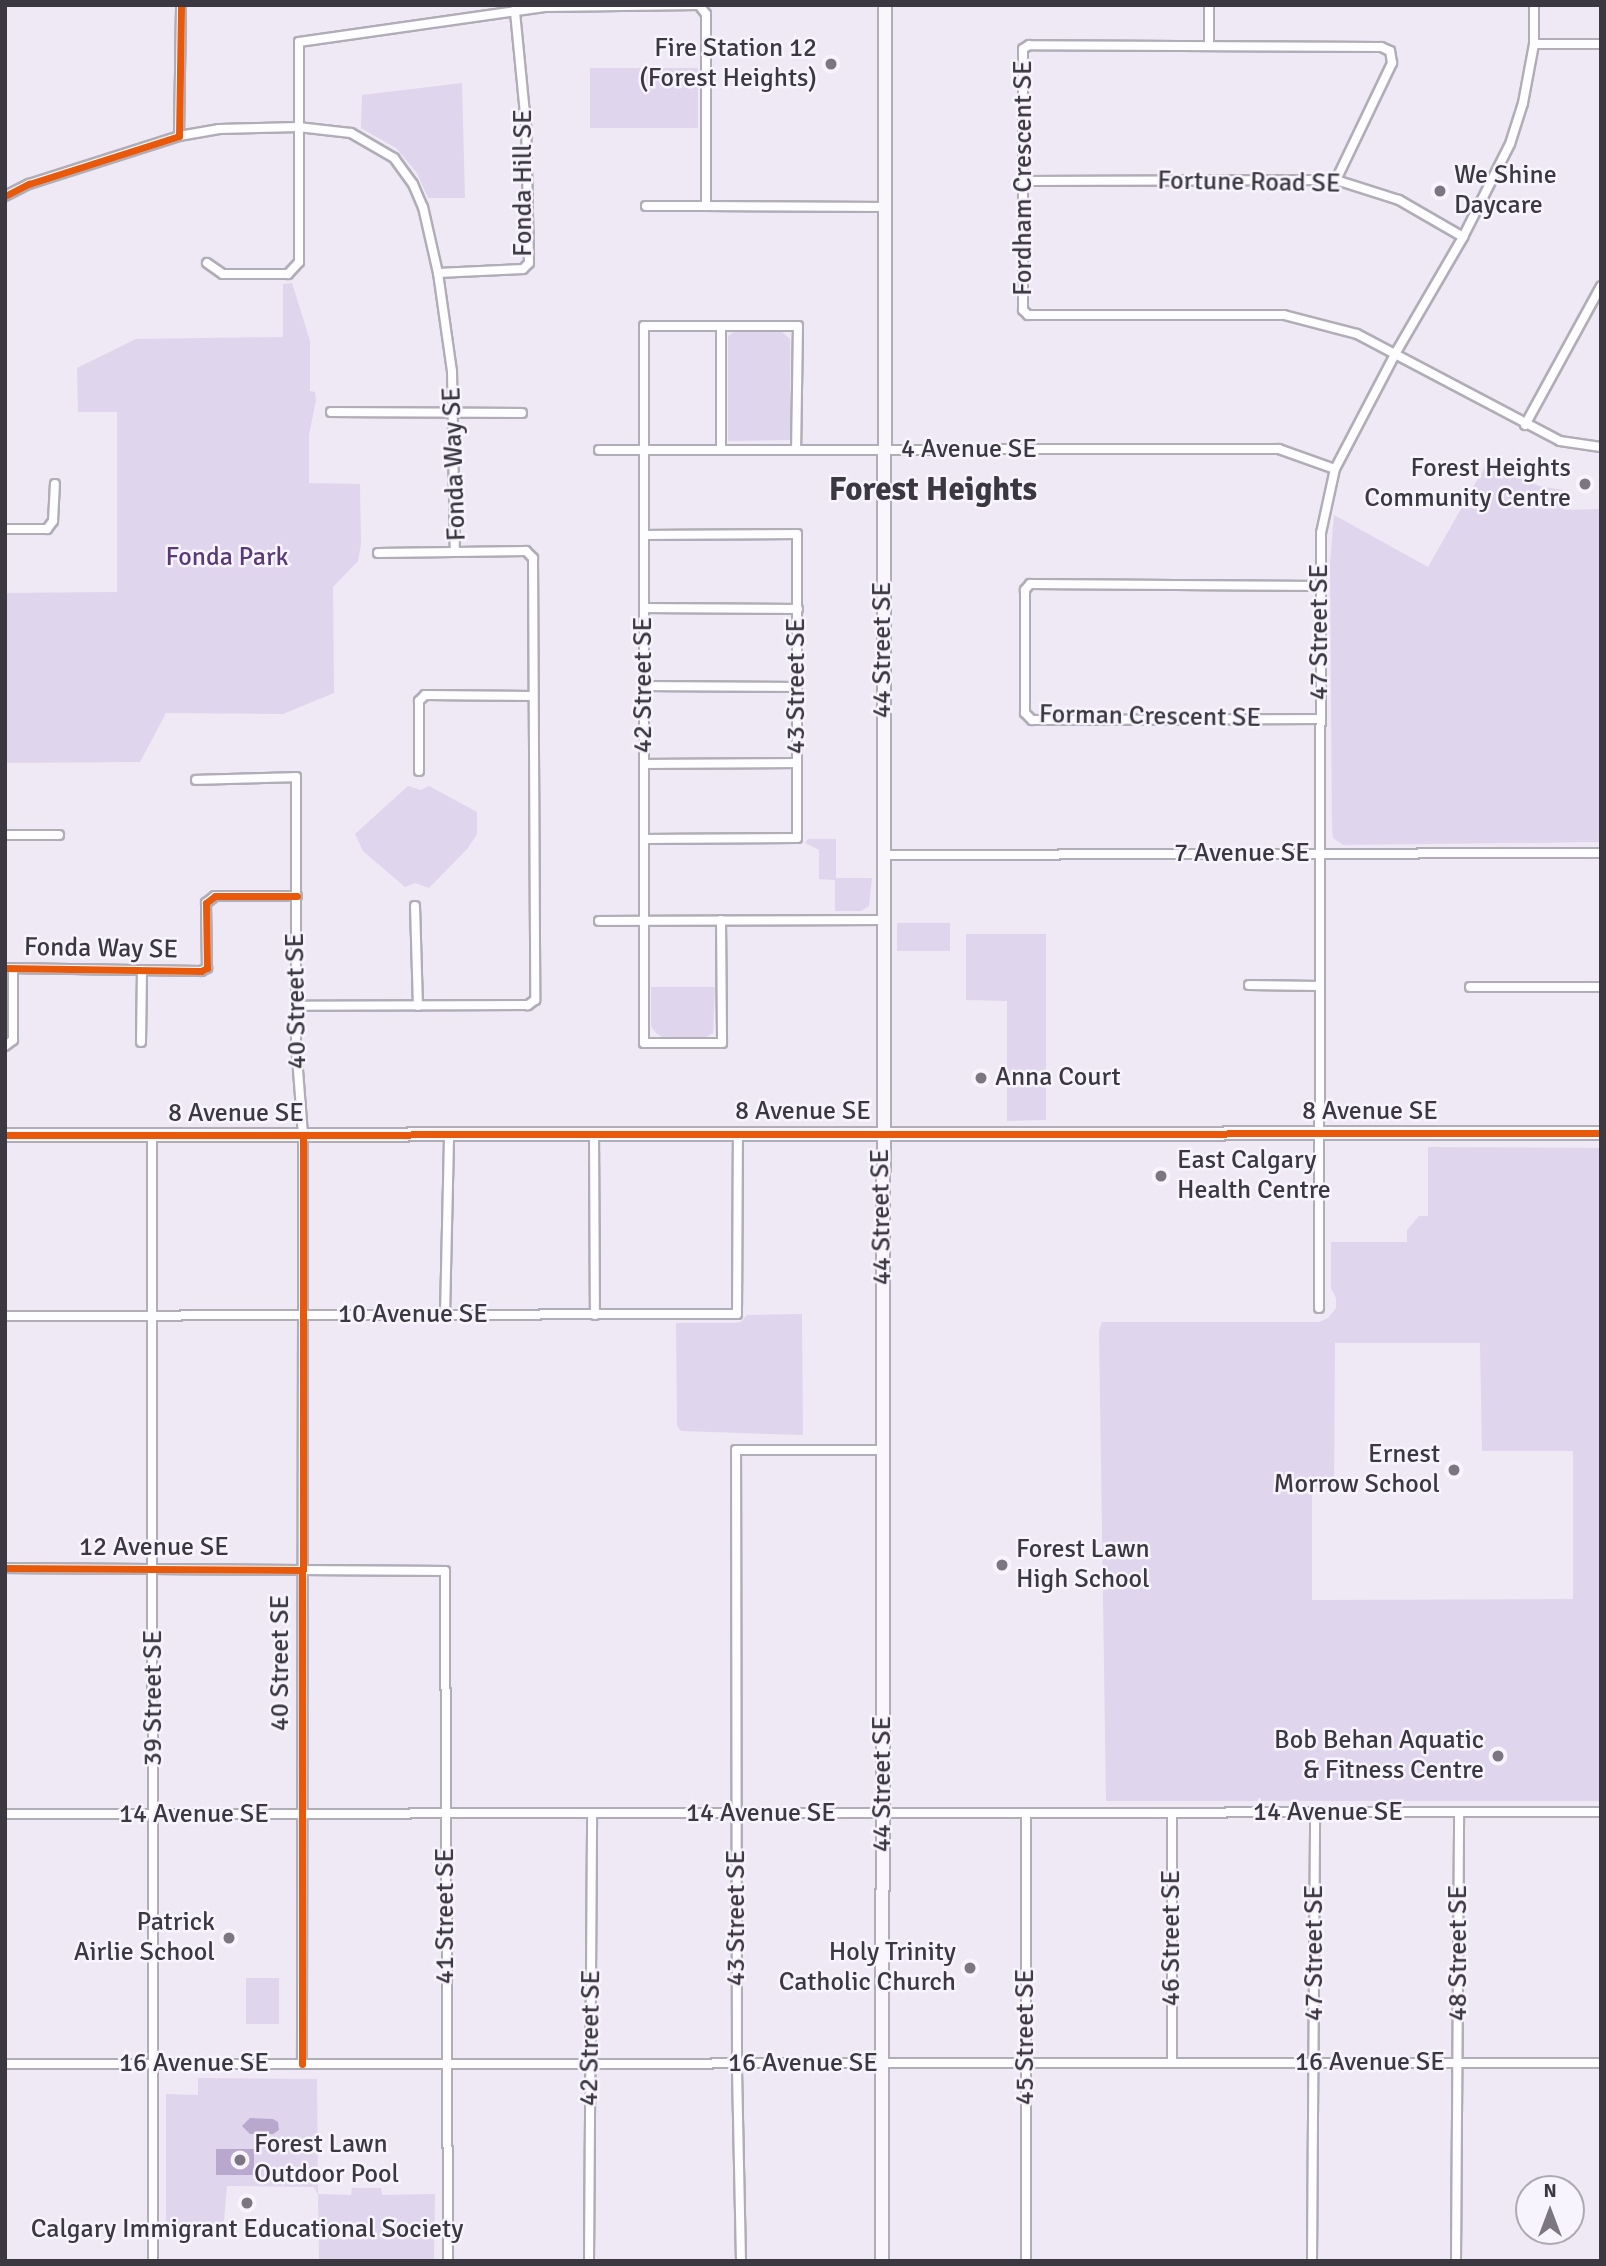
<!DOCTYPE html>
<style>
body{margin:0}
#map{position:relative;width:1606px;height:2266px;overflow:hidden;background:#efe9f6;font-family:Signika,sans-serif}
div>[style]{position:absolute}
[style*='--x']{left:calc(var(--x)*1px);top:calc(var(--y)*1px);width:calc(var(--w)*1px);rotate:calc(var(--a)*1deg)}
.green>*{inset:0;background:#dfd5ec;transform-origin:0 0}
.water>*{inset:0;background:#b8a8cd;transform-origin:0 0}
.roads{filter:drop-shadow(2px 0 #b1adb7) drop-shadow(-2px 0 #b1adb7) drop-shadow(0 2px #b1adb7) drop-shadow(0 -2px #b1adb7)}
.street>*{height:8px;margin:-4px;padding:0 4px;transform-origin:4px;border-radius:4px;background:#fdfcfe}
.secondary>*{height:12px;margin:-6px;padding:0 6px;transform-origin:6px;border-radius:6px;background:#f9f7fb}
.cycleway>*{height:7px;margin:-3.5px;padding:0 3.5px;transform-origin:3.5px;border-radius:3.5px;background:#e8590c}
.dots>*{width:19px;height:19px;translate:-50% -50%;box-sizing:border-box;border:4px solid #f8f4fe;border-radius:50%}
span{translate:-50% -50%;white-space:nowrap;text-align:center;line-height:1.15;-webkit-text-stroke:5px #f8f4fe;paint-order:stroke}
.poi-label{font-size:26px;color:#3c3842}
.right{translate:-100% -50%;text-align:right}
.left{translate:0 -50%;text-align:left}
.street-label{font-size:26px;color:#3c3842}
.park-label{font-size:26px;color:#593a78}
.district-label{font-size:33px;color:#3c3842;font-weight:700}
.frame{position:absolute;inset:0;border:7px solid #3c3842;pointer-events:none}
.north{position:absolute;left:1515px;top:2175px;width:70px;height:70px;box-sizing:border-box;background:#f8f4fe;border:2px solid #ada9b3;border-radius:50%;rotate:0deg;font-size:19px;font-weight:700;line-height:28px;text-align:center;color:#3c3842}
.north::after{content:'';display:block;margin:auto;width:24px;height:32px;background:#7b7681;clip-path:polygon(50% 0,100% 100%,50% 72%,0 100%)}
</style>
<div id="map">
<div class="green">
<div style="left:590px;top:68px;width:108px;height:60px"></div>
<div style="clip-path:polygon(462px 83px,465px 198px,428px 198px,417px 173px,396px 148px,361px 128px,362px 95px)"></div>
<div style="clip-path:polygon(292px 283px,310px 341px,310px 391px,315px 392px,316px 400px,309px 435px,309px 483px,360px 484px,361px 544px,358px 561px,333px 587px,334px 693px,283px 714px,166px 713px,140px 762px,5px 763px,5px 593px,117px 592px,117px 412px,78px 412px,77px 368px,136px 339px,283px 337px,283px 284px)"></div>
<div style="clip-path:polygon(734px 332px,782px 332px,790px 339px,791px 440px,728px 441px,728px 336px)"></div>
<div style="clip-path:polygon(1488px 461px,1539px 486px,1563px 490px,1564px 510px,1601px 509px,1601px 842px,1343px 845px,1333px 838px,1332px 828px,1330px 563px,1334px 515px,1428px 567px)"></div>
<div style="clip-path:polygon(408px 786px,421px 790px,429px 786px,477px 812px,477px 834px,468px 848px,429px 888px,415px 883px,405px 887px,363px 851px,355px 834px)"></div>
<div style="clip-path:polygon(808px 839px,836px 839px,836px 878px,872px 878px,869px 906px,861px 911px,835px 911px,835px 880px,819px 879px,819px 850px,805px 843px)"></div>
<div style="left:897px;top:923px;width:53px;height:28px"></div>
<div style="clip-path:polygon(966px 934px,1046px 934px,1046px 1120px,1007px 1121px,1007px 1001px,966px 1000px)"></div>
<div style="clip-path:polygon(651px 987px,715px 987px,713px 1033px,706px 1037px,662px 1037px,656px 1033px,651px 1026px)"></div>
<div style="clip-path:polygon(evenodd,1428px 1147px,1601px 1148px,1601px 1801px,1106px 1801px,1099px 1331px,1102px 1322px,1319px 1322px,1328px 1318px,1336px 1308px,1336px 1298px,1331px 1288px,1331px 1242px,1407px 1242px,1407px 1230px,1419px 1216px,1428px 1216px,1428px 1147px,1335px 1343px,1480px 1343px,1482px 1451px,1573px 1451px,1573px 1599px,1312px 1600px,1312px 1488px,1334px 1488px,1335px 1343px)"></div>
<div style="clip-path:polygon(802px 1314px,803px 1435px,681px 1431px,677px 1426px,676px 1323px,733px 1323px,741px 1322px,747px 1315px)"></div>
<div style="left:246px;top:1978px;width:33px;height:46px"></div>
<div style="clip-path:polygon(198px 2078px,317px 2079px,318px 2194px,351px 2195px,352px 2188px,381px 2188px,382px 2195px,435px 2194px,434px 2261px,319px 2261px,318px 2195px,314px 2187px,227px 2186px,223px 2232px,166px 2233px,166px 2094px,198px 2095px)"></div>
</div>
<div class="water">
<div style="clip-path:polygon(250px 2118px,273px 2119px,278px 2122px,279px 2130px,273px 2134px,250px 2134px,242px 2126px)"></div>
<div style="left:216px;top:2149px;width:38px;height:26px"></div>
</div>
<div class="roads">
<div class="street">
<div style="--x:1534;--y:44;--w:67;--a:0"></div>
<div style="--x:1209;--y:46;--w:41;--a:-90"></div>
<div style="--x:179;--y:136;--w:131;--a:-89.1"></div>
<div style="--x:1336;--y:180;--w:130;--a:-64.4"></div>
<div style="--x:1392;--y:63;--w:12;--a:-99"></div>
<div style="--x:1390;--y:51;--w:10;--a:-156"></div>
<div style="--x:1381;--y:47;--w:352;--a:-179.7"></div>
<div style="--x:1029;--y:45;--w:7;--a:146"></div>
<div style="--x:1023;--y:49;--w:261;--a:90"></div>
<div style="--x:1023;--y:310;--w:7;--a:45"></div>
<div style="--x:1028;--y:315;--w:256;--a:0"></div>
<div style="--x:1284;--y:315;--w:75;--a:14.6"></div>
<div style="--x:1357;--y:334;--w:229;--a:27.8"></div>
<div style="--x:1560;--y:441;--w:41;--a:8.3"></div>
<div style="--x:1023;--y:181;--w:313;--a:-0.2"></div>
<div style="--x:1336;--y:180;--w:66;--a:17.6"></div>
<div style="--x:1399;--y:200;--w:74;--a:30"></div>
<div style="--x:5;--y:196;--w:27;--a:-27"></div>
<div style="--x:29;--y:184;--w:157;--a:-17.7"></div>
<div style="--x:179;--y:136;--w:41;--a:-9.9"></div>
<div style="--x:219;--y:129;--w:79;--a:-1.5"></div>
<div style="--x:298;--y:127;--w:53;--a:6.5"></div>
<div style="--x:351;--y:133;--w:50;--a:30.2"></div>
<div style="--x:394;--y:158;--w:32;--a:54"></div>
<div style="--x:413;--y:184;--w:25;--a:67"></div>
<div style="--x:423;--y:207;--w:68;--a:77.2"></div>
<div style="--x:438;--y:273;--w:99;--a:81.9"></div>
<div style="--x:452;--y:371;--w:181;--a:89.1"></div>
<div style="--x:455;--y:552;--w:71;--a:-0.8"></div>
<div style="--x:526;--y:551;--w:10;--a:45"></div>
<div style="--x:533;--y:558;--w:442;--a:89.7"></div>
<div style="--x:535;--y:1000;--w:9;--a:144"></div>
<div style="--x:528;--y:1005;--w:232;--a:179.8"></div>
<div style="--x:646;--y:206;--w:60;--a:0"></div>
<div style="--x:207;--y:263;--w:19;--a:35"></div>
<div style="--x:223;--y:274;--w:65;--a:0"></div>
<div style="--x:288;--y:274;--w:16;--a:-47"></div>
<div style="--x:299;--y:262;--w:220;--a:-90"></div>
<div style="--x:299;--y:42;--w:248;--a:-8.1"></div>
<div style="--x:545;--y:7;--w:154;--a:-0.7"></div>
<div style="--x:699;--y:5;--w:11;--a:52"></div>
<div style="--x:706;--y:14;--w:192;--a:90"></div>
<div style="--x:706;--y:206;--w:177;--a:0.3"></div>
<div style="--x:438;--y:273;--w:85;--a:-2.7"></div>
<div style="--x:523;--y:269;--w:8;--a:-45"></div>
<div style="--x:529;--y:263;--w:139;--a:-91.2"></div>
<div style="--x:526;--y:124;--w:114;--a:-95.6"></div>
<div style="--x:331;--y:412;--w:191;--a:0.3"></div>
<div style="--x:1525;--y:425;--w:158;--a:-61.3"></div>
<div style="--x:599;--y:450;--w:680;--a:-0.08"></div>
<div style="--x:1279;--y:449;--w:59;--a:19.7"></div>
<div style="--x:721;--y:450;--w:124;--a:-90"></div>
<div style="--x:5;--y:529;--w:42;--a:0"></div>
<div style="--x:47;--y:529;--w:10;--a:-53"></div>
<div style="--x:53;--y:521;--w:37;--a:-87"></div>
<div style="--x:378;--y:553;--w:77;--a:-0.7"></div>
<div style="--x:1320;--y:586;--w:290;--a:-179.6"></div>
<div style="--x:1030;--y:584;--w:8;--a:130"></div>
<div style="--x:1025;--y:590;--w:123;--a:90"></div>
<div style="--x:1025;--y:713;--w:10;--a:45"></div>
<div style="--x:1032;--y:720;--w:288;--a:-0.2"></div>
<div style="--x:644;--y:608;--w:154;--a:0.4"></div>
<div style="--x:644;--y:686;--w:153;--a:0.4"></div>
<div style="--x:644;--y:764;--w:153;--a:-0.4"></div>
<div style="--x:419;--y:771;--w:70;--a:-90"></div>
<div style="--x:419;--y:701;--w:8;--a:-45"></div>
<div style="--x:425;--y:695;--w:108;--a:0.5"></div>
<div style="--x:196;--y:780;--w:100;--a:-1.7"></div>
<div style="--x:296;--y:777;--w:267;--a:90"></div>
<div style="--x:296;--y:1044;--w:91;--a:85.6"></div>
<div style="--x:303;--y:1135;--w:180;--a:90"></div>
<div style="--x:303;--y:1315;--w:749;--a:90.08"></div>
<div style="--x:5;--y:835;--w:54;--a:0"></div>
<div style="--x:644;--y:839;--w:153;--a:-0.4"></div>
<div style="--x:797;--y:838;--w:304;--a:-90"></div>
<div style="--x:797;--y:534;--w:153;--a:179.6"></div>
<div style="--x:883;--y:855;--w:718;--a:-0.16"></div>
<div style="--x:415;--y:906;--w:100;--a:88.3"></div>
<div style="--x:721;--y:920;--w:123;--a:89.5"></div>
<div style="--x:722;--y:1043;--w:78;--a:180"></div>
<div style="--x:644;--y:1043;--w:717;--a:-90"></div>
<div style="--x:644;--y:326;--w:154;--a:0"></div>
<div style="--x:798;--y:326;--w:124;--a:90.9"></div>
<div style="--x:599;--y:921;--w:284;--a:-0.2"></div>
<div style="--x:5;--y:968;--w:196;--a:0.9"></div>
<div style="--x:201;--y:971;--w:7;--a:-27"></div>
<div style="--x:207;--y:968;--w:65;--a:-90.9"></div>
<div style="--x:206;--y:903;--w:11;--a:-38"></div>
<div style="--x:215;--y:896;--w:82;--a:0"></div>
<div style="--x:1249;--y:985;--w:69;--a:0.8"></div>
<div style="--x:1470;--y:987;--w:131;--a:0"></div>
<div style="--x:141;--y:1042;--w:72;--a:-89.2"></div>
<div style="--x:5;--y:1046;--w:10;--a:-37"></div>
<div style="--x:13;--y:1040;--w:70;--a:-90"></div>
<div style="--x:594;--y:1134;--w:181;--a:89.7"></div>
<div style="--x:152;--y:1135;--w:1126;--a:89.95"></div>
<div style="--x:1319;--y:1308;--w:775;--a:-89.85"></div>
<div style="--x:1321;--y:533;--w:66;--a:-77.7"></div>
<div style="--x:1335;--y:469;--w:130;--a:-62.4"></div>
<div style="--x:1395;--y:354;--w:135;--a:-59.8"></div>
<div style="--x:1463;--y:237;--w:104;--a:-63.2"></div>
<div style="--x:1510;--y:144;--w:43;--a:-72.4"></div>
<div style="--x:1523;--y:103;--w:60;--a:-79.4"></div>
<div style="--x:1534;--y:44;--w:39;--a:-90"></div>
<div style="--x:445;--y:1315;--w:182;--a:-88.7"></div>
<div style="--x:5;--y:1316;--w:732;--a:-0.16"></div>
<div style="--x:737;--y:1314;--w:181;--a:-89.7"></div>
<div style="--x:5;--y:1568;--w:440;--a:0.4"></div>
<div style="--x:445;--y:1571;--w:690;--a:89.75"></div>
<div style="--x:1172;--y:1813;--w:250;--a:90"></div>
<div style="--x:5;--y:1814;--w:1596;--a:-0.07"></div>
<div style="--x:5;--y:2064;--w:1596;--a:-0.04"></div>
<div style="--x:589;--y:2261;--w:447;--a:-89.6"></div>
<div style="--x:741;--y:2261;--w:197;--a:-91.2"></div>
<div style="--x:737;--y:2064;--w:614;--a:-90.09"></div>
<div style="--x:736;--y:1450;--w:147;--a:0"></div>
<div style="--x:1026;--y:2261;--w:448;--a:-90"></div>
<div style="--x:1312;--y:2261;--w:448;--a:-89.6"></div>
<div style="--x:1456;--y:2261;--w:449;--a:-89.6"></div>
</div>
<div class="secondary">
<div style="--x:5;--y:1135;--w:1596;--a:-0.07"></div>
<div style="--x:882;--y:2261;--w:2256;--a:-89.92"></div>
</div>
</div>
<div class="cycleway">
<div style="--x:5;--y:196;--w:27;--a:-27"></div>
<div style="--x:29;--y:184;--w:157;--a:-17.7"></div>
<div style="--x:179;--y:136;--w:131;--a:-89.1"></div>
<div style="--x:5;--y:968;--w:196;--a:0.9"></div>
<div style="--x:201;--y:971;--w:7;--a:-27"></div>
<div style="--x:207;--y:968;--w:65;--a:-90.9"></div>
<div style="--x:206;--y:903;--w:11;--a:-38"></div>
<div style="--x:215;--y:896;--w:82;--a:0"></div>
<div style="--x:5;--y:1135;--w:1596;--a:-0.07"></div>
<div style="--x:5;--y:1568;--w:297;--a:0.4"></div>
<div style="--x:302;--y:2064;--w:929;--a:-89.94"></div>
</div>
<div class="dots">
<div style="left:831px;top:64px;background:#7b7681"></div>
<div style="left:1440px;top:191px;background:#7b7681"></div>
<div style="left:1585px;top:484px;background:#7b7681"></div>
<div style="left:981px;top:1078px;background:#7b7681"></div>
<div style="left:1161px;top:1176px;background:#7b7681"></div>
<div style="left:1454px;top:1470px;background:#7b7681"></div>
<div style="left:1002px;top:1565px;background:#7b7681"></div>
<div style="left:1498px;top:1756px;background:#7b7681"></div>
<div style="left:229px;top:1938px;background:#7b7681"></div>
<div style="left:970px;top:1968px;background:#7b7681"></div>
<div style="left:240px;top:2160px;background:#7b7681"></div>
<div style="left:247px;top:2203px;background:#7b7681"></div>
</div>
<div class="poi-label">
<span class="right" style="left:817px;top:64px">Fire Station 12<br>(Forest Heights)</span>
<span class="left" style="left:1454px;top:191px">We Shine<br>Daycare</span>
<span class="right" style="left:1571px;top:484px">Forest Heights<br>Community Centre</span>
<span class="left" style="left:995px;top:1078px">Anna Court</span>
<span class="left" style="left:1177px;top:1176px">East Calgary<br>Health Centre</span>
<span class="right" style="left:1440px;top:1470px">Ernest<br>Morrow School</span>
<span class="left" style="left:1016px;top:1565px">Forest Lawn<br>High School</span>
<span class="right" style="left:1484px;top:1756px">Bob Behan Aquatic<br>&amp; Fitness Centre</span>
<span class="right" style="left:215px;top:1938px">Patrick<br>Airlie School</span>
<span class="right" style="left:956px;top:1968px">Holy Trinity<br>Catholic Church</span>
<span class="left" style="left:254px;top:2160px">Forest Lawn<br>Outdoor Pool</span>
<span style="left:247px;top:2230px">Calgary Immigrant Educational Society</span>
</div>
<div class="street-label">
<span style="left:1024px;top:178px;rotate:-90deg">Fordham Crescent SE</span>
<span style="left:524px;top:183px;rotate:-90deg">Fonda Hill SE</span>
<span style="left:1249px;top:183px;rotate:1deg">Fortune Road SE</span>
<span style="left:969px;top:450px">4 Avenue SE</span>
<span style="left:455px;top:464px;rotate:-92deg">Fonda Way SE</span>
<span style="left:1320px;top:632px;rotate:-90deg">47 Street SE</span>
<span style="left:883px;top:650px;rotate:-90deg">44 Street SE</span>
<span style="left:644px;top:685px;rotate:-90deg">42 Street SE</span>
<span style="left:797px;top:686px;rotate:-90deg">43 Street SE</span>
<span style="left:1150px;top:717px;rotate:1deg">Forman Crescent SE</span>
<span style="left:1242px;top:854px">7 Avenue SE</span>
<span style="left:101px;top:949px;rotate:1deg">Fonda Way SE</span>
<span style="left:297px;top:1001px;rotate:-91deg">40 Street SE</span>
<span style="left:803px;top:1112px">8 Avenue SE</span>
<span style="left:1370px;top:1112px">8 Avenue SE</span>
<span style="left:236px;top:1114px">8 Avenue SE</span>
<span style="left:882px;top:1217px;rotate:-91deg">44 Street SE</span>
<span style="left:413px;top:1315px">10 Avenue SE</span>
<span style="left:154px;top:1548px">12 Avenue SE</span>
<span style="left:281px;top:1663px;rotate:-90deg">40 Street SE</span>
<span style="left:154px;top:1698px;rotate:-90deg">39 Street SE</span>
<span style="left:883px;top:1784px;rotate:-90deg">44 Street SE</span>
<span style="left:1328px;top:1813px">14 Avenue SE</span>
<span style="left:761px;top:1814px">14 Avenue SE</span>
<span style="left:194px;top:1815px">14 Avenue SE</span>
<span style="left:446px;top:1916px;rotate:-90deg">41 Street SE</span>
<span style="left:737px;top:1918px;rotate:-90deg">43 Street SE</span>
<span style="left:1172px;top:1938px;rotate:-90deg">46 Street SE</span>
<span style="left:1315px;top:1953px;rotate:-90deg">47 Street SE</span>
<span style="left:1459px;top:1953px;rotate:-90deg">48 Street SE</span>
<span style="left:1026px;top:2037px;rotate:-90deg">45 Street SE</span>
<span style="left:591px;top:2038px;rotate:-89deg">42 Street SE</span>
<span style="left:1370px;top:2063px">16 Avenue SE</span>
<span style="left:194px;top:2064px">16 Avenue SE</span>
<span style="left:803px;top:2064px">16 Avenue SE</span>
</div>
<div class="park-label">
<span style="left:227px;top:558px">Fonda Park</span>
</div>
<div class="district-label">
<span style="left:933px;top:490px">Forest Heights</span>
</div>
<div class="frame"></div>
<div class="north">N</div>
</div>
